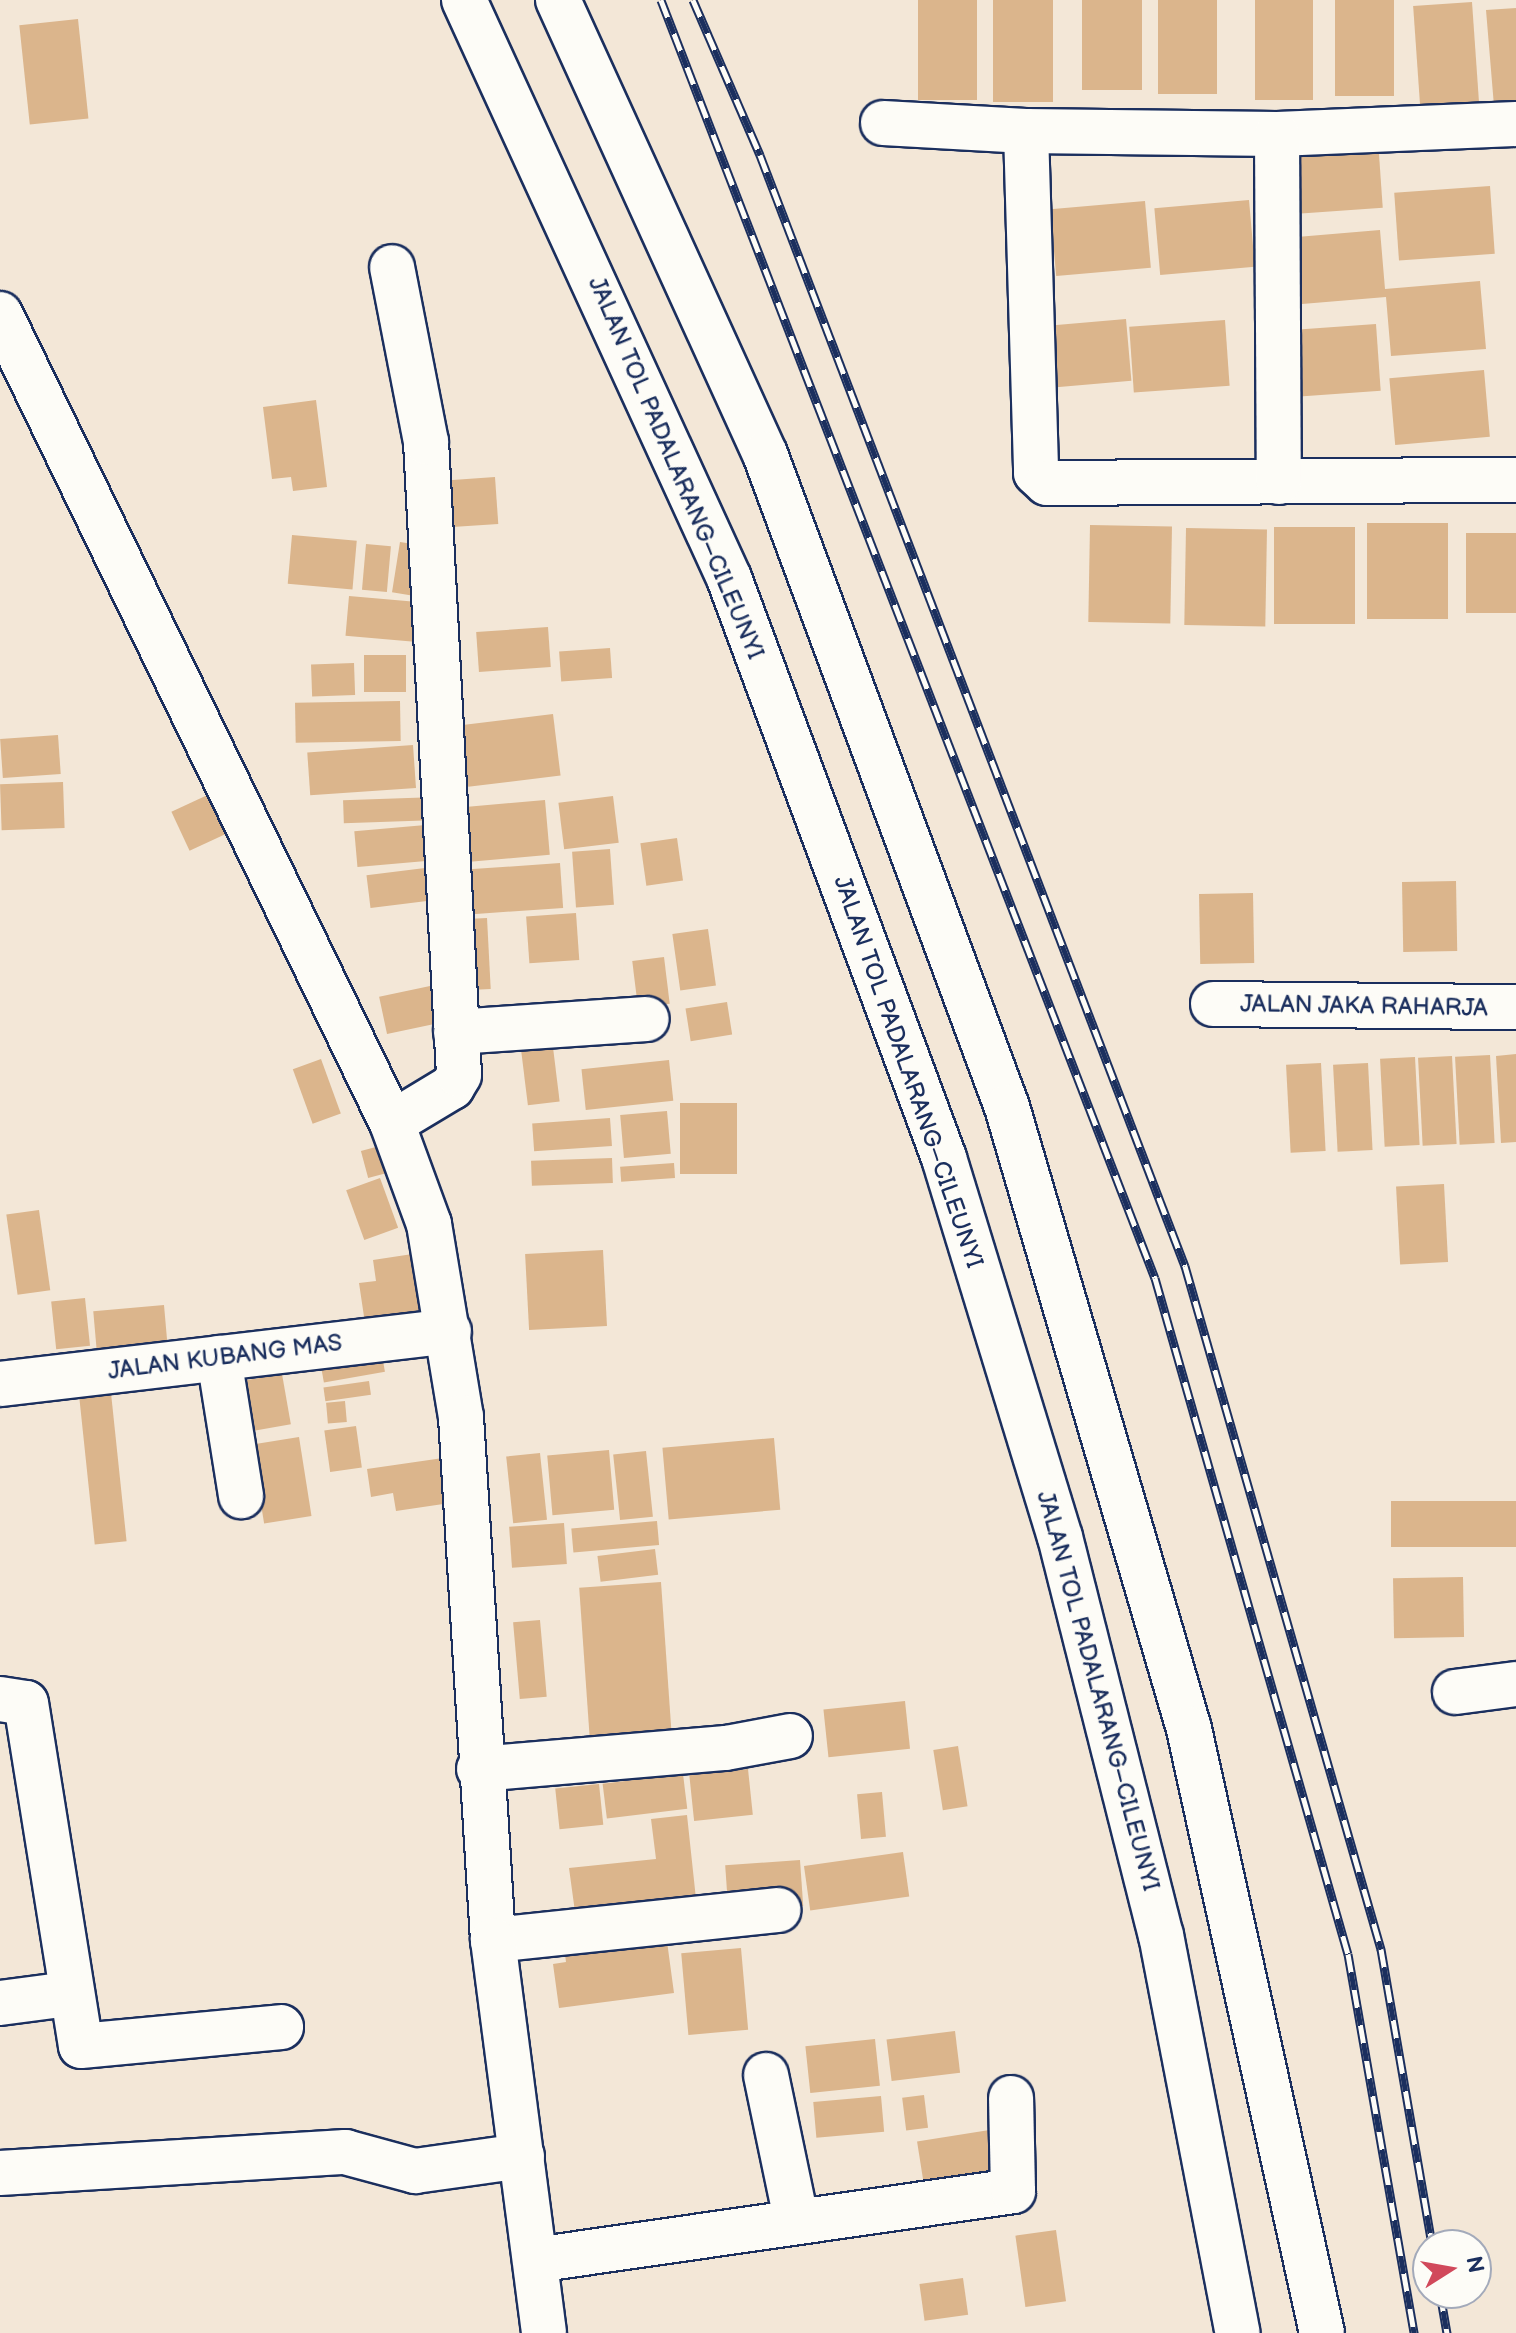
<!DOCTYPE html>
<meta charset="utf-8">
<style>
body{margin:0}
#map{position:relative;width:1516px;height:2333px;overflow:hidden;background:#f3e7d7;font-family:"Balsamiq Sans",sans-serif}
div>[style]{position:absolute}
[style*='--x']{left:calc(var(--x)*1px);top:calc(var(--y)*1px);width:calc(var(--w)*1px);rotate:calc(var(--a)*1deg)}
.building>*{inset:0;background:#dbb58c;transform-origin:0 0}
.roads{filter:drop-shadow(2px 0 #1b2f5e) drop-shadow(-2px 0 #1b2f5e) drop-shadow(0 2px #1b2f5e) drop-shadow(0 -2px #1b2f5e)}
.street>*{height:44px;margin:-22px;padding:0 22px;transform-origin:22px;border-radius:22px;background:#fdfcf7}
.secondary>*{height:44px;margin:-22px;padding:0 22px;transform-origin:22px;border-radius:22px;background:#fdfcf7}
.highway>*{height:44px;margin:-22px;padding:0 22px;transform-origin:22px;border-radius:22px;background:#fdfcf7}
.rail>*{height:9px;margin-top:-4.5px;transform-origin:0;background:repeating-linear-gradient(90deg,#fdfcf7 0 18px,#1b2f5e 0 36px);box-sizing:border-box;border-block:2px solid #1b2f5e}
span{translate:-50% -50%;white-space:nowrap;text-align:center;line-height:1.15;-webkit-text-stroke:8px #fdfcf7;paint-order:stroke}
.street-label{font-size:24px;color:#1b2f5e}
.north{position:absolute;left:1412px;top:2229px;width:80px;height:80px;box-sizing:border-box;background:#fdfcf7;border:2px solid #a3aaba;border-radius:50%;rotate:79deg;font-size:22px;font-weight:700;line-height:32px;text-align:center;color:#1b2f5e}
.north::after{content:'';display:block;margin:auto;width:28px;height:36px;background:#d1495b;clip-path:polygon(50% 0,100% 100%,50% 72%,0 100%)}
</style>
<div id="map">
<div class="building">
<div style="left:918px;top:0;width:59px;height:100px"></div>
<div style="left:993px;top:0;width:60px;height:102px"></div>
<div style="left:1082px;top:0;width:60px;height:90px"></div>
<div style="left:1158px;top:0;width:59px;height:94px"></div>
<div style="left:1255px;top:0;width:58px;height:100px"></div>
<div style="left:1335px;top:0;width:59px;height:96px"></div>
<div style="left:1472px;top:2px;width:104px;height:59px;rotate:86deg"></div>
<div style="clip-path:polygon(1516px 8px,1516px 105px,1494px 106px,1486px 10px)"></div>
<div style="left:78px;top:19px;width:100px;height:59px;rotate:84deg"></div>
<div style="left:1378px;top:140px;width:68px;height:96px;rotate:86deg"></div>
<div style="left:1490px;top:186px;width:68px;height:96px;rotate:86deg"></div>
<div style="left:1249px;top:200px;width:67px;height:95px;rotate:85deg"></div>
<div style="left:1145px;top:201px;width:67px;height:95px;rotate:85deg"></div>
<div style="clip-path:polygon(1380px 230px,1385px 289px,1480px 281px,1486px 349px,1391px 356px,1386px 297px,1290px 305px,1285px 238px)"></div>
<div style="left:1126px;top:319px;width:62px;height:90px;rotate:85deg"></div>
<div style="left:1225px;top:320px;width:66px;height:96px;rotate:86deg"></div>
<div style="left:1376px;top:324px;width:67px;height:95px;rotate:86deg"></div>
<div style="left:1484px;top:370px;width:67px;height:95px;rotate:85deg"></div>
<div style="clip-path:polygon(316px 400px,327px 487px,293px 491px,291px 477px,272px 479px,263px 407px)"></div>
<div style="left:495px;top:477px;width:47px;height:46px;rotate:86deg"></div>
<div style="left:1367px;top:523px;width:81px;height:96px"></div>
<div style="left:1090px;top:525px;width:82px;height:97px;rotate:1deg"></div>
<div style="left:1274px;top:527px;width:81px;height:97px"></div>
<div style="left:1186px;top:528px;width:81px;height:97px;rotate:1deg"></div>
<div style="left:1516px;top:533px;width:80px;height:50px;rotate:90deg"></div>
<div style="left:292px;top:535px;width:65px;height:49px;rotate:5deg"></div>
<div style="left:400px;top:542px;width:26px;height:51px;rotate:9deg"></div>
<div style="left:366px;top:544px;width:25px;height:46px;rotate:5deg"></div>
<div style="left:349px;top:596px;width:69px;height:40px;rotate:5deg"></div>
<div style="left:548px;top:627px;width:40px;height:72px;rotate:86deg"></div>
<div style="left:610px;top:648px;width:30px;height:51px;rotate:86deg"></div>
<div style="left:364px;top:655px;width:42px;height:37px"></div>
<div style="left:354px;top:663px;width:32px;height:43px;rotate:88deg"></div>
<div style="left:400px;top:701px;width:40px;height:105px;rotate:89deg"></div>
<div style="left:553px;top:714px;width:62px;height:93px;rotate:83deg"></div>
<div style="left:58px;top:735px;width:39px;height:58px;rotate:86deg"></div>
<div style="left:413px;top:745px;width:43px;height:106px;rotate:86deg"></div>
<div style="left:63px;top:782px;width:46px;height:63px;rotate:88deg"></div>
<div style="left:214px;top:792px;width:43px;height:47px;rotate:65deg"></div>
<div style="left:613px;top:796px;width:47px;height:55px;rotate:83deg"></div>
<div style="left:437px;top:797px;width:23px;height:94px;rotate:88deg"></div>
<div style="left:545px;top:800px;width:55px;height:80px;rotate:85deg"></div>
<div style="left:437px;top:824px;width:36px;height:83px;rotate:85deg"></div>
<div style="left:677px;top:838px;width:43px;height:37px;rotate:82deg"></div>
<div style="left:610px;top:849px;width:56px;height:38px;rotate:86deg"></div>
<div style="left:560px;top:863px;width:45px;height:91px;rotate:86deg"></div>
<div style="left:433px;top:867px;width:33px;height:67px;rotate:83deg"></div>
<div style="left:1456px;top:881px;width:70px;height:54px;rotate:89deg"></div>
<div style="left:1253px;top:893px;width:70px;height:54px;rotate:89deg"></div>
<div style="left:576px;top:913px;width:47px;height:50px;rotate:86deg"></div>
<div style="left:487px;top:918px;width:71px;height:31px;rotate:87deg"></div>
<div style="left:708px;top:929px;width:57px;height:36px;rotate:82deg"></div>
<div style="left:664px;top:957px;width:47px;height:32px;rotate:83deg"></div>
<div style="left:430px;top:986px;width:38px;height:52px;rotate:78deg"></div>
<div style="left:727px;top:1002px;width:33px;height:42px;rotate:81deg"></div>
<div style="left:551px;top:1031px;width:71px;height:32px;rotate:83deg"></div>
<div style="clip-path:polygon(1516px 1054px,1516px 1142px,1501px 1143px,1496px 1056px)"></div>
<div style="left:1490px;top:1055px;width:88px;height:35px;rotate:87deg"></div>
<div style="left:1452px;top:1056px;width:88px;height:34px;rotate:87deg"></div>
<div style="left:1415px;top:1057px;width:88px;height:35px;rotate:87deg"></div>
<div style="left:321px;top:1059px;width:58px;height:30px;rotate:70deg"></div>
<div style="left:669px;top:1060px;width:41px;height:88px;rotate:84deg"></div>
<div style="left:1321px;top:1063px;width:88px;height:35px;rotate:87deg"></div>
<div style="left:1368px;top:1063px;width:87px;height:35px;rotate:87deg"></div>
<div style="left:680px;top:1103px;width:57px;height:71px"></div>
<div style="left:667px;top:1111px;width:43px;height:47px;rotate:85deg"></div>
<div style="left:610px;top:1118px;width:28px;height:78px;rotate:86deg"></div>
<div style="left:387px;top:1144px;width:28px;height:27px;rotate:75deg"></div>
<div style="left:612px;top:1158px;width:25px;height:81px;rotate:88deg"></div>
<div style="left:674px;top:1163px;width:15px;height:54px;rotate:86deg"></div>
<div style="left:380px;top:1178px;width:53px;height:36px;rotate:70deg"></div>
<div style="left:1444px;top:1184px;width:78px;height:48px;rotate:87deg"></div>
<div style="left:39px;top:1210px;width:81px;height:33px;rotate:82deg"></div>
<div style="left:603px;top:1250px;width:76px;height:78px;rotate:87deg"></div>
<div style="clip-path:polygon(419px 1253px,429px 1321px,366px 1330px,359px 1283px,376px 1281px,373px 1260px)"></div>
<div style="left:85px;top:1298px;width:48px;height:34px;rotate:84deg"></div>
<div style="left:164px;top:1305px;width:38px;height:71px;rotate:85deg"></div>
<div style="left:382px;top:1355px;width:17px;height:62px;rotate:80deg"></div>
<div style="left:282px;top:1374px;width:51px;height:41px;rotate:80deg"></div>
<div style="left:369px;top:1381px;width:14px;height:46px;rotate:82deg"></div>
<div style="left:111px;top:1393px;width:149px;height:32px;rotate:84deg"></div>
<div style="left:345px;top:1401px;width:21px;height:19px;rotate:85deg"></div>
<div style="left:356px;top:1426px;width:42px;height:32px;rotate:82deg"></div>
<div style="left:299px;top:1437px;width:80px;height:48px;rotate:81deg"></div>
<div style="left:774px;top:1438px;width:72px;height:112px;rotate:85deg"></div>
<div style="left:609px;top:1450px;width:60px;height:62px;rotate:85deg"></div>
<div style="left:646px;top:1451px;width:66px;height:33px;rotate:84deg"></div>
<div style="left:540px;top:1453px;width:67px;height:34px;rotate:84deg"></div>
<div style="clip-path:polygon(443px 1458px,450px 1503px,396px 1511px,393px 1493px,371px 1497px,367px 1469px)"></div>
<div style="left:1516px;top:1501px;width:46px;height:125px;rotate:90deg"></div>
<div style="left:657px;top:1521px;width:24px;height:86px;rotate:85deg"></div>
<div style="left:564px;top:1523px;width:41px;height:55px;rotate:86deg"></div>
<div style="left:655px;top:1549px;width:26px;height:58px;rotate:83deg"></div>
<div style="left:1463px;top:1577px;width:60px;height:70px;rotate:89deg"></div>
<div style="left:661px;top:1582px;width:151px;height:82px;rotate:86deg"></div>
<div style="left:540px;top:1620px;width:77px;height:27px;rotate:85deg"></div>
<div style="left:905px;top:1701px;width:48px;height:82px;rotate:84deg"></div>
<div style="left:958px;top:1746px;width:61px;height:25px;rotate:81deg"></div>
<div style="left:748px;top:1769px;width:46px;height:59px;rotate:84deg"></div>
<div style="left:683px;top:1774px;width:35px;height:81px;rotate:83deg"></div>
<div style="left:599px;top:1784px;width:41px;height:44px;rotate:84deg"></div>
<div style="left:882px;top:1792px;width:45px;height:25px;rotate:85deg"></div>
<div style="clip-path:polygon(687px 1815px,696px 1899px,575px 1912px,569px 1868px,656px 1859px,651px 1819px)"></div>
<div style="left:903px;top:1852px;width:45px;height:100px;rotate:82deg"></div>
<div style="left:800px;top:1860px;width:46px;height:75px;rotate:86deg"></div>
<div style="clip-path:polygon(666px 1934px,674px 1993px,559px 2008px,553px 1964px,566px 1962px,564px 1947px)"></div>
<div style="left:741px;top:1948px;width:82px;height:60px;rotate:85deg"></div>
<div style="left:955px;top:2031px;width:42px;height:69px;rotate:83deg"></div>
<div style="left:875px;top:2039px;width:47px;height:70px;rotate:84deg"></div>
<div style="left:924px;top:2095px;width:33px;height:22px;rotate:83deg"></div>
<div style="left:881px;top:2096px;width:36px;height:68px;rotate:85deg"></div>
<div style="left:1002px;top:2128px;width:46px;height:86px;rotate:81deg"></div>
<div style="left:1056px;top:2230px;width:72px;height:41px;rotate:82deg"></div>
<div style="left:963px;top:2278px;width:37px;height:44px;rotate:82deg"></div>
</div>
<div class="roads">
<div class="street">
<div style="--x:883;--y:123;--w:143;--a:3.2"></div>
<div style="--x:1516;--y:124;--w:239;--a:177.6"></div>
<div style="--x:1277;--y:134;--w:251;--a:-179.3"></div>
<div style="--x:1026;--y:131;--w:342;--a:88.3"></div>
<div style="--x:1036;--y:473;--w:15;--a:42"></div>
<div style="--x:1047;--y:483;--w:469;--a:-0.4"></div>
<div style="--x:1277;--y:134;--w:348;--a:89.7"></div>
<div style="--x:1213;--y:1004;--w:303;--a:0.6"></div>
<div style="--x:456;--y:1032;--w:191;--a:-3.9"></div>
<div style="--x:392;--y:1123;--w:70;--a:-31"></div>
<div style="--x:452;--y:1087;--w:14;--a:-60"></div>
<div style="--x:459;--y:1075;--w:634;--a:-92.98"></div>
<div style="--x:426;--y:442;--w:178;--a:-101"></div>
<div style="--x:219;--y:1358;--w:140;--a:80.9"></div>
<div style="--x:0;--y:1384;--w:452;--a:-6.7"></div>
<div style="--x:1455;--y:1692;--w:62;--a:-7.5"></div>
<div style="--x:0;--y:1699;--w:26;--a:9"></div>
<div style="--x:26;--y:1703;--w:347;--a:80.9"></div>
<div style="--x:81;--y:2046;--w:201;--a:-5.4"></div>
<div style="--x:479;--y:1769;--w:248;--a:-4.9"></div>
<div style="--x:726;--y:1748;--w:65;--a:-10.6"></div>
<div style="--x:493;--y:1940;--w:287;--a:-6"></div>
<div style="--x:0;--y:2003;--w:69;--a:-7.5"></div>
<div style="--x:766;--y:2075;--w:147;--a:78.2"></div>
<div style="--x:0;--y:2173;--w:346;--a:-3.5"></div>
<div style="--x:345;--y:2152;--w:73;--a:15.2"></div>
<div style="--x:415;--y:2171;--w:108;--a:-8"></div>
<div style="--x:535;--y:2260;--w:483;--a:-8.2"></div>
<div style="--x:1013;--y:2191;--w:93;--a:-91.2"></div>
</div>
<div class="secondary">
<div style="--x:0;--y:314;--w:899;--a:64.15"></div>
<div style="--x:392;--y:1123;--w:108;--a:69.9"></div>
<div style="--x:429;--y:1224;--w:196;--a:80.6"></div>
<div style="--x:461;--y:1417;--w:524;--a:86.5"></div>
<div style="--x:493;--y:1940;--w:396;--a:82.6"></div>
</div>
<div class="highway">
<div style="--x:464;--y:0;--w:636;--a:65.37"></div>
<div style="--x:729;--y:578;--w:619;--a:69.66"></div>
<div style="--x:944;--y:1158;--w:396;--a:73"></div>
<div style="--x:1060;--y:1537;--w:411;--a:75.8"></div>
<div style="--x:1161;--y:1935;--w:405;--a:79.1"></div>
<div style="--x:558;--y:0;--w:499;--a:65.5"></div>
<div style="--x:765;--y:454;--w:696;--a:69.67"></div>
<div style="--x:1007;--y:1107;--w:648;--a:73.69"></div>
<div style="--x:1189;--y:1729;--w:618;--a:77.58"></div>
</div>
</div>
<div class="rail">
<div style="--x:661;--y:0;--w:1370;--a:68.87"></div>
<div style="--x:1155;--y:1278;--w:703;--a:74.07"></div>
<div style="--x:1348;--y:1954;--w:385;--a:80.1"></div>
<div style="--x:693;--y:0;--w:169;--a:66.6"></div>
<div style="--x:760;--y:155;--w:1190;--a:69.07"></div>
<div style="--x:1185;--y:1266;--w:711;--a:73.99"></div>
<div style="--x:1381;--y:1949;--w:300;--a:80.2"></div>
<div style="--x:1440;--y:2293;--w:41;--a:80.1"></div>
</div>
<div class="street-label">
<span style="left:676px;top:468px;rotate:67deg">JALAN TOL PADALARANG–CILEUNYI</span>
<span style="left:1364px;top:1006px;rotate:1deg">JALAN JAKA RAHARJA</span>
<span style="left:908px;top:1072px;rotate:71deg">JALAN TOL PADALARANG–CILEUNYI</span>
<span style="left:225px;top:1357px;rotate:-7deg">JALAN KUBANG MAS</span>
<span style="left:1098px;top:1691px;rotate:75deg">JALAN TOL PADALARANG–CILEUNYI</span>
</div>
<div class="north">N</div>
</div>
